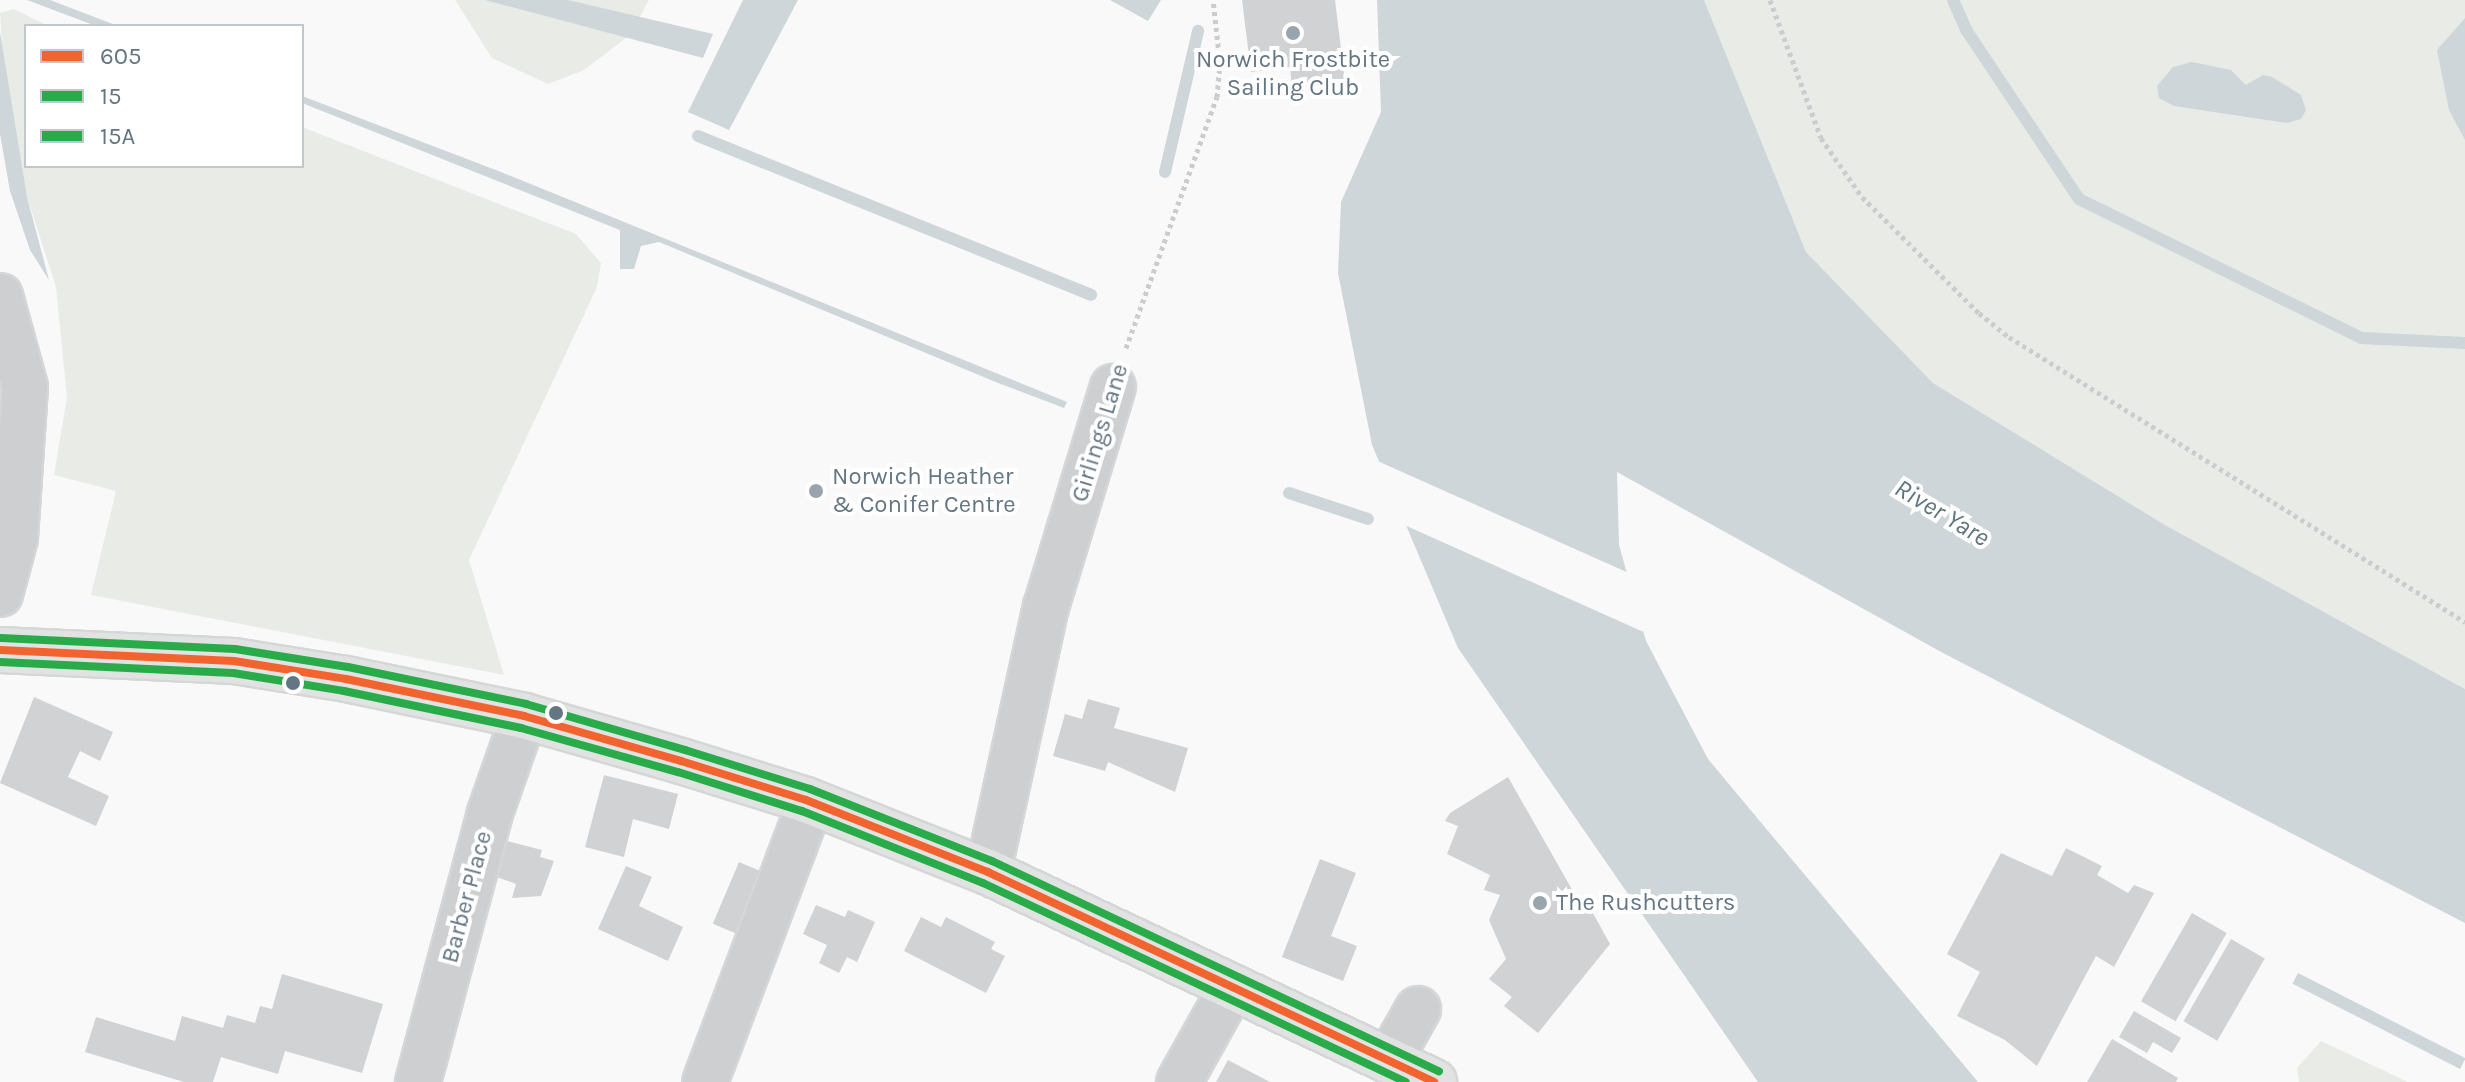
<!DOCTYPE html>
<style>
body{margin:0}
#map{position:relative;width:2465px;height:1082px;overflow:hidden;background:#f9f9f9;font-family:Karla,sans-serif}
div>[style]{position:absolute}
[style*='--x']{left:calc(var(--x)*1px);top:calc(var(--y)*1px);width:calc(var(--w)*1px);rotate:calc(var(--a)*1deg)}
.green>*{inset:0;background:#e8ebe6}
.water>*{inset:0;background:#ced6d9;transform-origin:0 0}
.pier>*{inset:0;background:#f9f9f9}
.stream>*{height:12px;margin:-6px;padding:0 6px;transform-origin:6px;border-radius:6px;background:#ced6d9}
.building>*{inset:0;background:#d0d2d3;transform-origin:0 0}
.path>*{height:5px;margin-top:-2.5px;transform-origin:0;background:repeating-linear-gradient(90deg,#cbcccd 0 4px,transparent 0 8px)}
.roads{filter:drop-shadow(2px 0 #d5d6d7) drop-shadow(-2px 0 #d5d6d7) drop-shadow(0 2px #d5d6d7) drop-shadow(0 -2px #d5d6d7)}
.minor>*{height:44px;margin:-22px;padding:0 22px;transform-origin:22px;border-radius:22px;background:#cecfd0}
.major>*{height:44px;margin:-22px;padding:0 22px;transform-origin:22px;border-radius:22px;background:#e1e2e2}
.bus-1>*{height:8px;margin:-4px;padding:0 4px;transform-origin:4px;border-radius:4px;background:#f2642f}
.bus-2>*{height:8px;margin:-4px;padding:0 4px;transform-origin:4px;border-radius:4px;background:#29ab4a}
.bus-3>*{height:8px;margin:-4px;padding:0 4px;transform-origin:4px;border-radius:4px;background:#29ab4a}
.dots>*{width:22px;height:22px;translate:-50% -50%;box-sizing:border-box;border:4px solid #fff;border-radius:50%}
span{translate:-50% -50%;white-space:nowrap;text-align:center;line-height:1.15;-webkit-text-stroke:8px #fff;paint-order:stroke}
.poi-label{font-size:24px;color:#657683}
.left{translate:0 -50%;text-align:left}
.street-label{font-size:24px;color:#657683}
.water-label{font-size:26px;color:#60757c;font-style:italic}
.legend{position:absolute;left:24px;top:24px;width:280px;height:144px;box-sizing:border-box;background:#fff;border:2px solid #c1c8cd;margin:0;padding:10px 14px;list-style:none;font-size:24px;color:#657683}
.legend li{display:flex;align-items:center;gap:16px;height:40px}
.legend b{width:40px;border:2px solid #c1c8cd}
</style>
<div id="map">
<div class="green">
<div style="clip-path:polygon(455px 0,649px 0,630px 35px,584px 70px,548px 84px,492px 58px)"></div>
<div style="clip-path:polygon(1704px 0,2465px 0,2465px 689px,2165px 525px,1933px 383px,1806px 252px)"></div>
<div style="clip-path:polygon(14px 9px,48px 26px,26px 26px,26px 166px,302px 166px,302px 127px,576px 234px,601px 263px,597px 287px,469px 560px,504px 675px,91px 595px,116px 491px,54px 475px,67px 398px,56px 287px,27px 197px,4px 77px,0 13px)"></div>
<div style="clip-path:polygon(2321px 1041px,2408px 1082px,2299px 1082px,2297px 1068px)"></div>
</div>
<div class="water">
<div style="clip-path:polygon(27px 0,50px 0,118px 26px,96px 26px)"></div>
<div style="clip-path:polygon(485px 0,568px 0,713px 34px,703px 58px)"></div>
<div style="clip-path:polygon(743px 0,798px 0,729px 130px,688px 112px)"></div>
<div style="clip-path:polygon(1110px 0,1161px 0,1148px 21px)"></div>
<div style="clip-path:polygon(1377px 0,1704px 0,1806px 252px,1933px 383px,2165px 525px,2465px 689px,2465px 923px,1943px 653px,1617px 472px,1619px 545px,1646px 641px,1708px 759px,1978px 1082px,1758px 1082px,1458px 648px,1372px 445px,1338px 273px,1341px 202px,1381px 112px)"></div>
<div style="clip-path:polygon(2465px 18px,2465px 140px,2449px 110px,2437px 50px)"></div>
<div style="clip-path:polygon(0 32px,27px 197px,49px 280px,30px 250px,10px 191px,0 134px)"></div>
<div style="clip-path:polygon(2192px 62px,2231px 70px,2246px 85px,2263px 75px,2272px 77px,2301px 95px,2306px 110px,2301px 119px,2287px 123px,2174px 106px,2159px 98px,2157px 86px,2173px 67px)"></div>
<div style="clip-path:polygon(302px 96px,501px 172px,1067px 402px,1064px 408px,998px 383px,659px 242px,641px 246px,634px 269px,620px 269px,620px 230px,302px 103px)"></div>
<div style="left:2298px;top:973px;width:188px;height:12px;rotate:27deg"></div>
</div>
<div class="pier">
<div style="clip-path:polygon(1373px 459px,1631px 574px,1648px 634px,1400px 523px)"></div>
</div>
<div class="stream">
<div style="--x:1953;--y:0;--w:34;--a:66"></div>
<div style="--x:1967;--y:31;--w:202;--a:56.3"></div>
<div style="--x:2079;--y:199;--w:314;--a:26.2"></div>
<div style="--x:2361;--y:338;--w:104;--a:2.8"></div>
<div style="--x:698;--y:136;--w:424;--a:22"></div>
<div style="--x:1165;--y:172;--w:145;--a:-76.8"></div>
<div style="--x:1289;--y:493;--w:83;--a:18.2"></div>
</div>
<div class="building">
<div style="clip-path:polygon(1242px 0,1335px 0,1345px 82px,1292px 88px,1290px 67px,1251px 72px)"></div>
<div style="clip-path:polygon(34px 697px,113px 732px,100px 761px,80px 751px,68px 777px,109px 796px,96px 826px,0 783px)"></div>
<div style="clip-path:polygon(1088px 699px,1120px 708px,1114px 728px,1188px 748px,1175px 792px,1108px 762px,1105px 771px,1053px 756px,1065px 714px,1082px 719px)"></div>
<div style="clip-path:polygon(604px 775px,678px 794px,669px 829px,633px 819px,624px 857px,585px 847px)"></div>
<div style="clip-path:polygon(1508px 777px,1578px 900px,1589px 906px,1610px 944px,1538px 1033px,1504px 1006px,1512px 997px,1489px 979px,1506px 959px,1489px 920px,1500px 895px,1484px 890px,1490px 875px,1447px 854px,1458px 826px,1445px 821px,1450px 813px)"></div>
<div style="clip-path:polygon(491px 837px,542px 850px,540px 857px,554px 861px,541px 896px,512px 898px,516px 884px,480px 871px)"></div>
<div style="clip-path:polygon(2066px 848px,2102px 866px,2097px 875px,2128px 893px,2134px 885px,2154px 893px,2114px 967px,2096px 956px,2037px 1066px,2005px 1040px,1957px 1016px,1980px 972px,1947px 954px,2001px 853px,2052px 876px)"></div>
<div style="clip-path:polygon(1320px 859px,1356px 873px,1331px 936px,1357px 946px,1343px 981px,1282px 957px)"></div>
<div style="left:739px;top:862px;width:33px;height:67px;rotate:23deg"></div>
<div style="clip-path:polygon(626px 866px,652px 877px,639px 906px,683px 927px,668px 961px,598px 929px)"></div>
<div style="clip-path:polygon(816px 905px,845px 917px,848px 910px,875px 922px,857px 962px,847px 957px,839px 973px,819px 963px,827px 945px,803px 934px)"></div>
<div style="left:2192px;top:913px;width:40px;height:102px;rotate:30deg"></div>
<div style="clip-path:polygon(921px 917px,941px 927px,946px 917px,995px 942px,991px 949px,1005px 956px,986px 993px,904px 951px)"></div>
<div style="left:2231px;top:939px;width:39px;height:95px;rotate:30deg"></div>
<div style="clip-path:polygon(282px 974px,383px 1004px,362px 1073px,285px 1051px,278px 1074px,221px 1057px,213px 1082px,184px 1082px,85px 1052px,96px 1017px,175px 1041px,182px 1016px,223px 1028px,227px 1015px,255px 1023px,260px 1006px,272px 1009px)"></div>
<div style="clip-path:polygon(2134px 1011px,2181px 1038px,2172px 1053px,2153px 1042px,2147px 1053px,2119px 1037px)"></div>
<div style="clip-path:polygon(2112px 1039px,2178px 1078px,2176px 1082px,2087px 1082px)"></div>
<div style="clip-path:polygon(1228px 1060px,1270px 1082px,1216px 1082px)"></div>
</div>
<div class="path">
<div style="--x:1770;--y:0;--w:147;--a:69.7"></div>
<div style="--x:1821;--y:138;--w:72;--a:55.2"></div>
<div style="--x:1862;--y:197;--w:165;--a:44.8"></div>
<div style="--x:1979;--y:313;--w:38;--a:39"></div>
<div style="--x:2009;--y:337;--w:538;--a:32.01"></div>
<div style="--x:1126;--y:348;--w:267;--a:-70.1"></div>
<div style="--x:1217;--y:97;--w:34;--a:-85"></div>
<div style="--x:1220;--y:63;--w:63;--a:-96.3"></div>
</div>
<div class="roads">
<div class="minor">
<div style="--x:0;--y:296;--w:94;--a:74.6"></div>
<div style="--x:25;--y:387;--w:151;--a:93.8"></div>
<div style="--x:15;--y:538;--w:58;--a:105"></div>
<div style="--x:988;--y:872;--w:271;--a:-77.7"></div>
<div style="--x:1046;--y:607;--w:230;--a:-73.1"></div>
<div style="--x:1391;--y:1057;--w:55;--a:-60.6"></div>
<div style="--x:418;--y:1082;--w:278;--a:-75"></div>
<div style="--x:490;--y:813;--w:103;--a:-70.7"></div>
<div style="--x:705;--y:1082;--w:277;--a:-69.3"></div>
<div style="--x:803;--y:823;--w:23;--a:-83"></div>
<div style="--x:1179;--y:1082;--w:109;--a:-60.8"></div>
</div>
<div class="major">
<div style="--x:0;--y:650;--w:234;--a:2.7"></div>
<div style="--x:234;--y:661;--w:113;--a:9.1"></div>
<div style="--x:346;--y:679;--w:182;--a:11.7"></div>
<div style="--x:524;--y:716;--w:163;--a:16"></div>
<div style="--x:681;--y:761;--w:131;--a:17.3"></div>
<div style="--x:806;--y:800;--w:196;--a:21.6"></div>
<div style="--x:988;--y:872;--w:493;--a:25.2"></div>
</div>
</div>
<div class="bus-1">
<div style="--x:0;--y:650;--w:234;--a:2.7"></div>
<div style="--x:234;--y:661;--w:113;--a:9.1"></div>
<div style="--x:346;--y:679;--w:182;--a:11.7"></div>
<div style="--x:524;--y:716;--w:163;--a:16"></div>
<div style="--x:681;--y:761;--w:131;--a:17.3"></div>
<div style="--x:806;--y:800;--w:196;--a:21.6"></div>
<div style="--x:988;--y:872;--w:493;--a:25.2"></div>
</div>
<div class="bus-2">
<div style="--x:0;--y:662;--w:233;--a:2.7"></div>
<div style="--x:233;--y:673;--w:112;--a:9.2"></div>
<div style="--x:344;--y:691;--w:181;--a:11.8"></div>
<div style="--x:521;--y:728;--w:163;--a:15.7"></div>
<div style="--x:678;--y:772;--w:130;--a:17.5"></div>
<div style="--x:802;--y:811;--w:195;--a:21.7"></div>
<div style="--x:983;--y:883;--w:467;--a:25.2"></div>
</div>
<div class="bus-3">
<div style="--x:1;--y:638;--w:234;--a:2.7"></div>
<div style="--x:235;--y:649;--w:114;--a:9.1"></div>
<div style="--x:348;--y:667;--w:182;--a:11.7"></div>
<div style="--x:526;--y:704;--w:166;--a:16.1"></div>
<div style="--x:685;--y:750;--w:131;--a:17.3"></div>
<div style="--x:810;--y:789;--w:196;--a:21.6"></div>
<div style="--x:992;--y:861;--w:494;--a:25.2"></div>
</div>
<div class="dots">
<div style="left:1293px;top:33px;background:#99a4ac"></div>
<div style="left:816px;top:491px;background:#99a4ac"></div>
<div style="left:293px;top:683px;background:#657683"></div>
<div style="left:556px;top:713px;background:#657683"></div>
<div style="left:1540px;top:903px;background:#99a4ac"></div>
</div>
<div class="poi-label">
<span style="left:1293px;top:74px">Norwich Frostbite<br>Sailing Club</span>
<span class="left" style="left:832px;top:491px">Norwich Heather<br>&amp; Conifer Centre</span>
<span class="left" style="left:1556px;top:903px">The Rushcutters</span>
</div>
<div class="street-label">
<span style="left:1100px;top:433px;rotate:-73deg">Girlings Lane</span>
<span style="left:467px;top:897px;rotate:-75deg">Barber Place</span>
</div>
<div class="water-label">
<span style="left:1942px;top:513px;rotate:31deg">River Yare</span>
</div>
<ul class="legend">
<li><b style="height:10px;background:#f2642f"></b>605</li>
<li><b style="height:10px;background:#29ab4a"></b>15</li>
<li><b style="height:10px;background:#29ab4a"></b>15A</li>
</ul>
</div>
